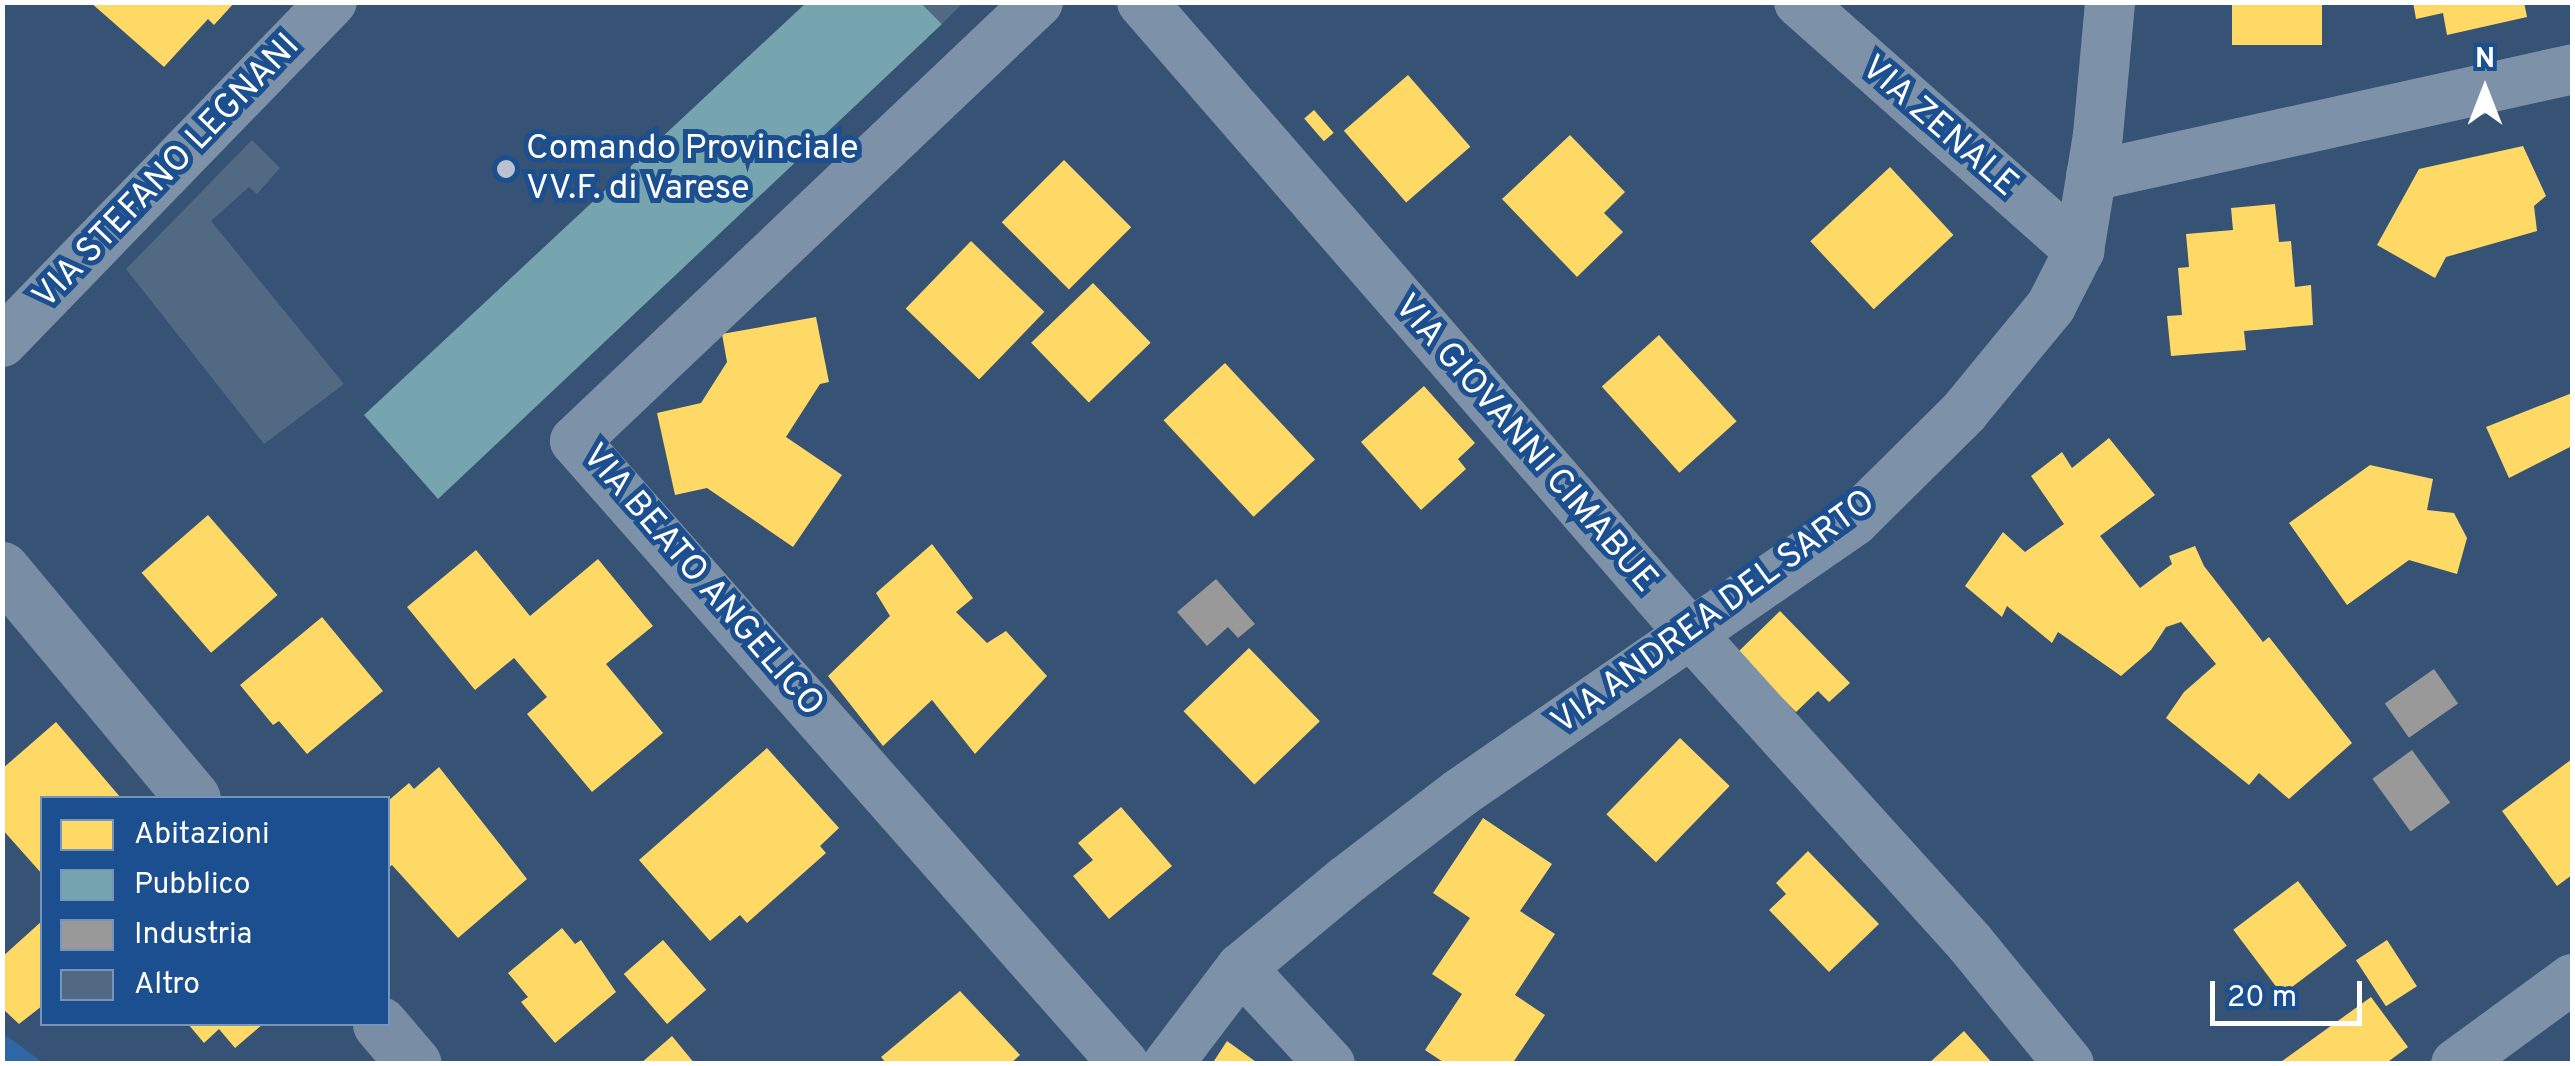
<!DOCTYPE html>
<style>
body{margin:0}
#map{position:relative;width:2575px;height:1066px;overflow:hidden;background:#365274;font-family:Overpass,sans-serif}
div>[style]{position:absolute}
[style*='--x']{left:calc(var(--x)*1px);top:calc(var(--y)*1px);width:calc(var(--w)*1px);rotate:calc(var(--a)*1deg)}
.green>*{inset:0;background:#2f66a5}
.homes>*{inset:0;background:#ffd966;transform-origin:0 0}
.public>*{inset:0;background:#76a5af}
.industry>*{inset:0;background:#999;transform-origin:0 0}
.building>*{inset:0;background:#526984}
.street>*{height:50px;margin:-25px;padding:0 25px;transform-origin:25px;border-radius:25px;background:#7d92a8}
.secondary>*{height:55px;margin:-27.5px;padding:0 27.5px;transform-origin:27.5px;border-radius:27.5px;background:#798da4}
.dots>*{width:28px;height:28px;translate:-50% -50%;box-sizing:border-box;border:5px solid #1b4f8f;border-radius:50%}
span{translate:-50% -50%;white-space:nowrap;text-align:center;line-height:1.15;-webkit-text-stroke:10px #1b4f8f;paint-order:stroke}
.street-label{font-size:35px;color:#fff}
.poi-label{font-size:35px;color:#fff}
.left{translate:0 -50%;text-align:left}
.frame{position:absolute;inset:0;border:5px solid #fff;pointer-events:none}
.legend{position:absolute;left:40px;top:796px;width:350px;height:230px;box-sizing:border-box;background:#1b4f8f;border:2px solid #7695bc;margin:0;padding:12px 18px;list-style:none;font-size:30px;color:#fff}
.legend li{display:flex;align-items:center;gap:20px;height:50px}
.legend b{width:50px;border:2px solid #7695bc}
.north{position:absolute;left:2435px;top:40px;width:100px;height:100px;-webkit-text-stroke:8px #1b4f8f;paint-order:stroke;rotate:0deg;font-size:28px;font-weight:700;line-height:40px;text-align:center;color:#fff}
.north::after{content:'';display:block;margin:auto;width:35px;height:45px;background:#fff;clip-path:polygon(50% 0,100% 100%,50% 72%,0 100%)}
.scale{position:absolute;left:2210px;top:981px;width:152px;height:45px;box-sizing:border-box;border:5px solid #fff;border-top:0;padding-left:12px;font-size:30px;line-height:35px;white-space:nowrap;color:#fff;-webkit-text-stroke:8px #1b4f8f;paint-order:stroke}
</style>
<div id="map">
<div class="green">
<div style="clip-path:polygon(3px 1034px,14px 1041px,43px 1063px,3px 1063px)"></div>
</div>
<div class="homes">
<div style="clip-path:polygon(90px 2px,235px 2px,214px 25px,208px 19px,164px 67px)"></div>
<div style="left:2232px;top:2px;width:90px;height:43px"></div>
<div style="clip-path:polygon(2413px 2px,2524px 2px,2527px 17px,2447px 35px,2443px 13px,2416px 19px)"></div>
<div style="left:1408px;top:75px;width:95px;height:85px;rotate:49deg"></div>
<div style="left:1314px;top:110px;width:30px;height:13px;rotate:49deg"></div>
<div style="clip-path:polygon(1570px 135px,1625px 192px,1604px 213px,1623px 232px,1577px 277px,1502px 199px)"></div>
<div style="clip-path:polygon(2523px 146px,2546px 196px,2534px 206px,2537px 231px,2446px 257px,2435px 278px,2377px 245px,2419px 169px)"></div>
<div style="left:1064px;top:160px;width:95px;height:88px;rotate:45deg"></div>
<div style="left:1890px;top:167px;width:93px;height:109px;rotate:47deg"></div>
<div style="clip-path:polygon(2275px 204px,2279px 242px,2291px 241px,2295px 287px,2311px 285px,2313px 325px,2244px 331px,2246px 350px,2171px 356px,2167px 316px,2182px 315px,2178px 268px,2189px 267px,2186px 234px,2233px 230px,2231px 208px)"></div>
<div style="left:971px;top:241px;width:102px;height:94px;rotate:44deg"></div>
<div style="left:1093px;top:283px;width:83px;height:86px;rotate:46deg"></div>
<div style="clip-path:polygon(816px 317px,829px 382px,820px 384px,786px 437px,842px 475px,793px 547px,707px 488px,675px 495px,657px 413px,701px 403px,727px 362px,722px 334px)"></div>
<div style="left:1659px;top:335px;width:116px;height:77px;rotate:48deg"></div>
<div style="left:1225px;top:363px;width:132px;height:84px;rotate:47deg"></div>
<div style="clip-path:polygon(1424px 386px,1475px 443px,1458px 459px,1466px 469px,1421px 510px,1361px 442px)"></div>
<div style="clip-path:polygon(2572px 393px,2572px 446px,2509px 478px,2486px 427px)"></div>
<div style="clip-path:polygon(2109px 438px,2155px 495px,2100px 536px,2140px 588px,2172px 564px,2169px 556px,2195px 546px,2204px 566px,2263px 642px,2269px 637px,2352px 743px,2289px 799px,2259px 773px,2249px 785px,2166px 718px,2184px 692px,2216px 664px,2181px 622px,2166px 627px,2151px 650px,2121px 676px,2058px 632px,2052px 643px,2007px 606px,2002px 617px,1965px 586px,2003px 532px,2025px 552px,2064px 524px,2031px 476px,2062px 452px,2072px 468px)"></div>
<div style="clip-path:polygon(2370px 465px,2433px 479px,2427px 510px,2454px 513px,2467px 538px,2457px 574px,2409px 560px,2347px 605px,2289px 523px)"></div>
<div style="left:208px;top:515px;width:106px;height:88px;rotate:49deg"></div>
<div style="clip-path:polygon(932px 544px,973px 598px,956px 612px,987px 643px,1006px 631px,1047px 676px,975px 754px,932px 700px,883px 746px,828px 676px,890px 616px,876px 593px)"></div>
<div style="clip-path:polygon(476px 550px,530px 616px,598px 559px,653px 626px,606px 664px,663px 733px,592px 792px,527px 714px,547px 697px,514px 658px,475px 690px,407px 607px)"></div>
<div style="clip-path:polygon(1780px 611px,1850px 683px,1829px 702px,1818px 691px,1796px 712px,1737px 653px)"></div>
<div style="clip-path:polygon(322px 617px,383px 691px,307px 754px,279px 721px,273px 725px,240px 685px)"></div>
<div style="left:1249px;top:648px;width:102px;height:91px;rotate:46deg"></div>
<div style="clip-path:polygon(56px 722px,121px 798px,42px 798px,42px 874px,2px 829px,2px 769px)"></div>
<div style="left:1680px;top:738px;width:69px;height:106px;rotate:44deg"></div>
<div style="clip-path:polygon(767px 748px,839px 828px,820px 846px,826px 853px,747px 923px,740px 915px,710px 941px,639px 860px)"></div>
<div style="clip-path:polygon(2572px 759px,2572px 875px,2557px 886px,2502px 811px)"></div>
<div style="clip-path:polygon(439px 767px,527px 879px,458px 938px,392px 865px,388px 868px,388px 801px,409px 783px,414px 789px)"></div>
<div style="clip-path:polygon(1121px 807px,1172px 866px,1109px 919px,1073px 876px,1093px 860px,1078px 843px)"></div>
<div style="clip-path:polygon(1483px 818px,1552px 864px,1520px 911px,1555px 934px,1515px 995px,1545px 1015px,1512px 1064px,1446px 1064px,1425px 1050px,1462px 994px,1432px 974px,1470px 918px,1433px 893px)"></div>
<div style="clip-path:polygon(1808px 851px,1879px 924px,1829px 972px,1769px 910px,1786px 894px,1776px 883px)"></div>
<div style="left:2298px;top:881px;width:81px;height:81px;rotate:53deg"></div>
<div style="clip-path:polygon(42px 921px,42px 1006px,19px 1024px,2px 1008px,2px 957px)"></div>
<div style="clip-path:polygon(562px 928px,575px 944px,581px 940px,616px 992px,555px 1043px,521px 1002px,528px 997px,508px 973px)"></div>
<div style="left:663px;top:940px;width:66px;height:52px;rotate:49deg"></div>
<div style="left:2387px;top:940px;width:55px;height:37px;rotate:57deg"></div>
<div style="clip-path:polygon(960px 991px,1020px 1055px,1010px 1064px,887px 1064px,881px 1057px)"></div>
<div style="clip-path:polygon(2371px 997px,2408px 1047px,2385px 1064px,2278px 1064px)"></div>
<div style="clip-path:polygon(188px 1024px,263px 1024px,235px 1048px,219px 1029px,204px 1043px)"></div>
<div style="clip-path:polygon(1964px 1031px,1993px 1064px,1928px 1064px)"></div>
<div style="clip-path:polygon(672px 1036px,695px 1064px,640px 1064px)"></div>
<div style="clip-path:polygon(1227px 1041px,1259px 1064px,1212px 1064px)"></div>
</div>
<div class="public">
<div style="clip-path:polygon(807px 2px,920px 2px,942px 24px,438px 499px,364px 415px)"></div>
</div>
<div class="industry">
<div style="clip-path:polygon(1216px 579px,1255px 624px,1238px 638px,1228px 627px,1207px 646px,1177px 612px)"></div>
<div style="left:2434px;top:669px;width:42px;height:60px;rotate:55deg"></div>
<div style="left:2412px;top:750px;width:65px;height:49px;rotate:54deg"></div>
</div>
<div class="building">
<div style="clip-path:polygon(920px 2px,964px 2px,942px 24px)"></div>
<div style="clip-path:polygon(252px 140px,280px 168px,257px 194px,249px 187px,211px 221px,344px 384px,264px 444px,126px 269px)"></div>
</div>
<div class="street">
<div style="--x:1038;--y:2;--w:638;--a:136.52"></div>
<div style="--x:575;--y:441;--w:830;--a:48.61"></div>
<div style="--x:1142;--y:2;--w:837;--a:49.02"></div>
<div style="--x:1691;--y:634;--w:416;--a:47.9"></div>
<div style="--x:1970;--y:943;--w:156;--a:50.7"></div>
<div style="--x:1799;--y:2;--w:375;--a:41.6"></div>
<div style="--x:2091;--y:176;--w:493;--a:-12.5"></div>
<div style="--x:2;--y:342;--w:474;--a:-45.9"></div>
<div style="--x:1241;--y:968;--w:131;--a:47.2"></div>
<div style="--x:1168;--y:1064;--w:121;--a:-52.8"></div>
<div style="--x:1241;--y:968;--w:139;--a:-39.8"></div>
<div style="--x:1348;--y:879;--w:141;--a:-37.5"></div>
<div style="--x:1460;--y:793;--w:479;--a:-34.6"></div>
<div style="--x:1854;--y:521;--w:155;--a:-44.7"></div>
<div style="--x:1964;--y:412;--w:137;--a:-50.6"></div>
<div style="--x:2051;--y:306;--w:62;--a:-63"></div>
<div style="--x:2079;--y:251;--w:118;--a:-80.7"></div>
<div style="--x:2098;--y:135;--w:134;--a:-84.8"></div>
<div style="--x:2456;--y:1064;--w:144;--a:-36.2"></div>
</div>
<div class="secondary">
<div style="--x:2;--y:569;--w:298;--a:50.2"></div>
<div style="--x:380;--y:1024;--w:52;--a:49.6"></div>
</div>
<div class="dots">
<div style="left:506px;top:169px;background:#b9c2ce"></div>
</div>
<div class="street-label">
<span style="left:1939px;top:127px;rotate:41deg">VIA ZENALE</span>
<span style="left:167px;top:172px;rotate:-46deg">VIA STEFANO LEGNANI</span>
<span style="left:1525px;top:444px;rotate:49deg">VIA GIOVANNI CIMABUE</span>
<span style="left:702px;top:581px;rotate:49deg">VIA BEATO ANGELICO</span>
<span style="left:1714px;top:613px;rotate:-36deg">VIA ANDREA DEL SARTO</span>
</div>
<div class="poi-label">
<span class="left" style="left:526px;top:169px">Comando Provinciale<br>VV.F. di Varese</span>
</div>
<div class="frame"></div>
<ul class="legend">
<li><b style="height:28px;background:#ffd966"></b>Abitazioni</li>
<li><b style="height:28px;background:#76a5af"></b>Pubblico</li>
<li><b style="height:28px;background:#999"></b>Industria</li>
<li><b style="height:28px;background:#526984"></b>Altro</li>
</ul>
<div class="north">N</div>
<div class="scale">20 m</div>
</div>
